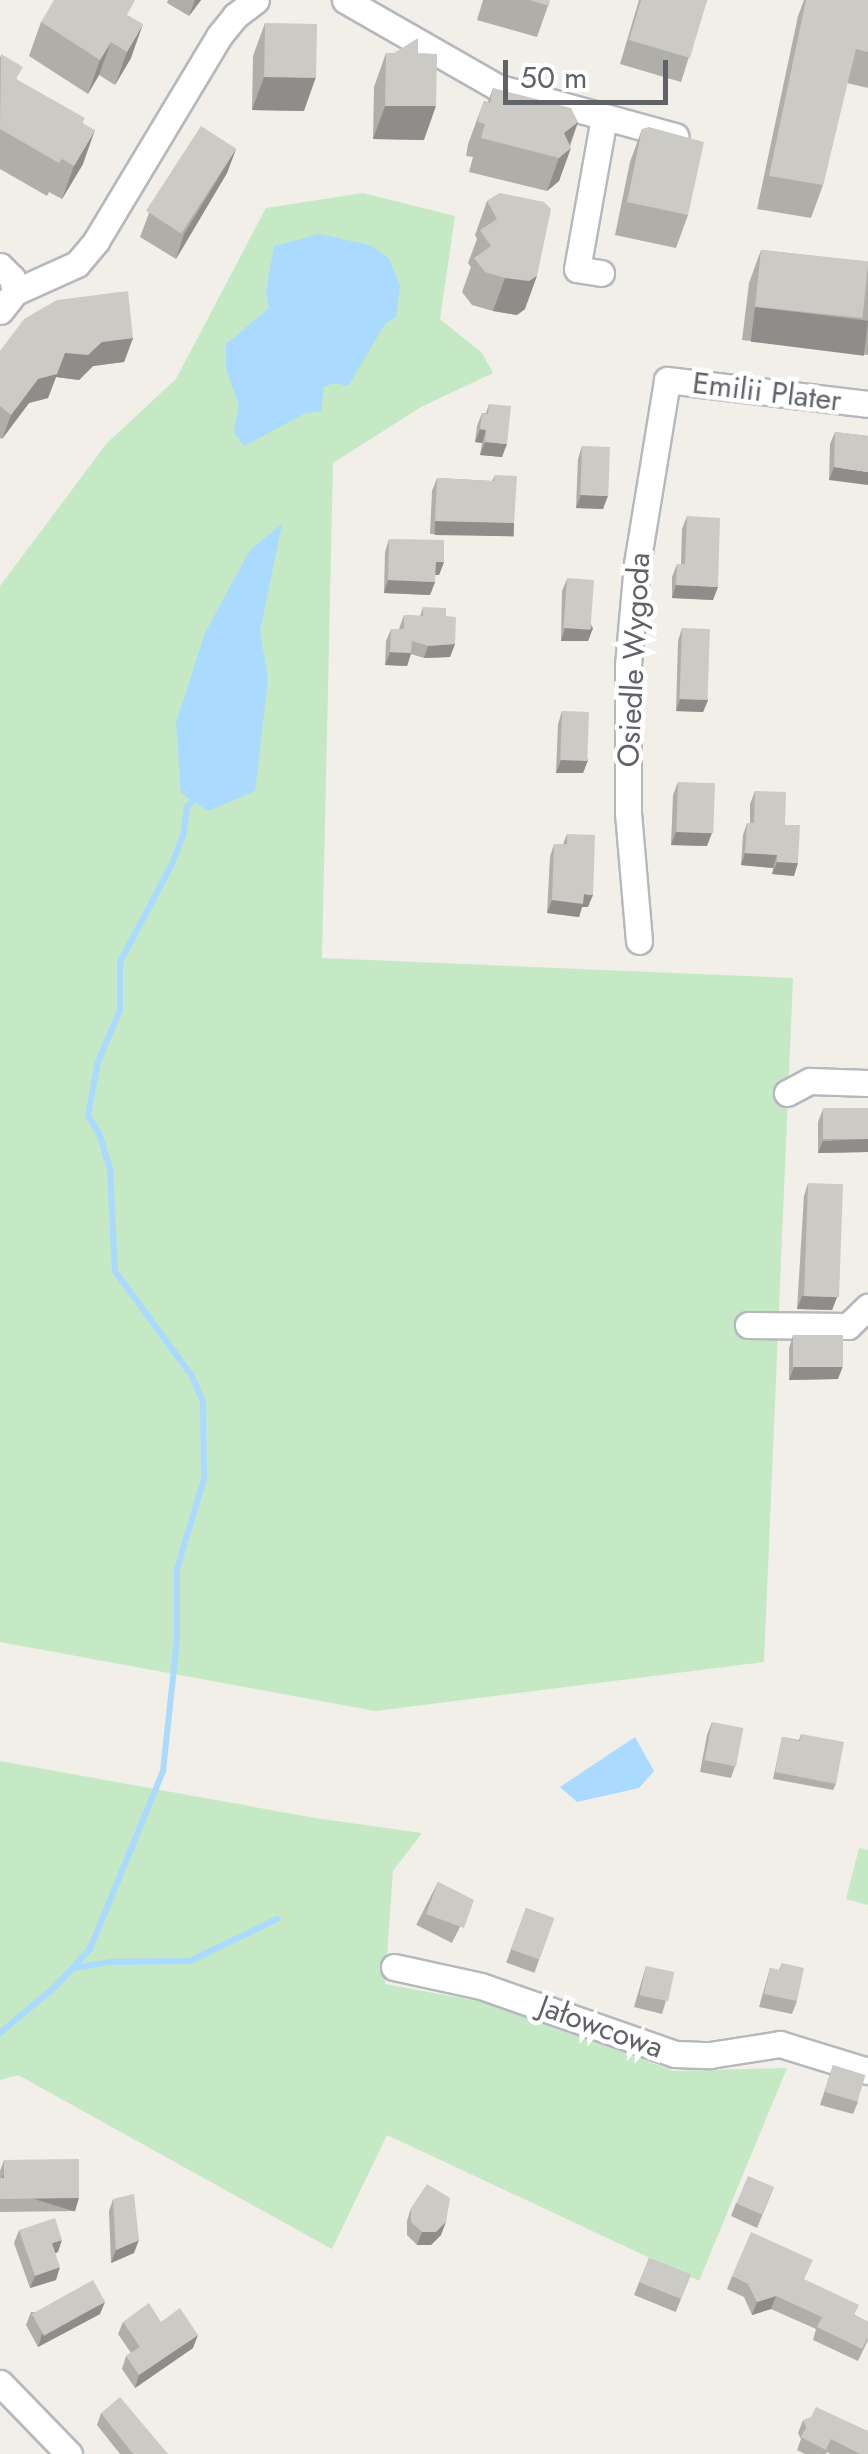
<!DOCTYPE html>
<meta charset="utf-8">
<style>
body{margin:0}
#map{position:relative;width:868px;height:2454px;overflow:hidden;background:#f1efe8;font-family:Jost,sans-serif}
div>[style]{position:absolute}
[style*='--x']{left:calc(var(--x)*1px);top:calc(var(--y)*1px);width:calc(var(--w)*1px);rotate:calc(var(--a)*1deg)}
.green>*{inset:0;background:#c5e8c5}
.water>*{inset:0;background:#aadaff}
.stream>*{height:6px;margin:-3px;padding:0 3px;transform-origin:3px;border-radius:3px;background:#aadaff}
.roads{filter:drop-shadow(2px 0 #b5b8bc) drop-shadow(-2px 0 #b5b8bc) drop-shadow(0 2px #b5b8bc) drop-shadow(0 -2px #b5b8bc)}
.minor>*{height:25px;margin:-12.5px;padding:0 12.5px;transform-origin:12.5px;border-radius:12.5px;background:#fff}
.wall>*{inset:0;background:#afaea9;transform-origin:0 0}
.shaded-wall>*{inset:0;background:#8f8d8a;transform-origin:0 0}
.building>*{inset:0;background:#cccac5;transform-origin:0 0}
span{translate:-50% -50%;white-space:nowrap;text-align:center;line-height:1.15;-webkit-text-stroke:9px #fff;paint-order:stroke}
.street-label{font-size:30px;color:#5f6368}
.scale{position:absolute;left:503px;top:60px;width:165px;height:45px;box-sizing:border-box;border:5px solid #5f6368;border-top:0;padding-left:12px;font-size:30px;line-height:35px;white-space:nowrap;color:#5f6368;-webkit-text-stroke:8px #fff;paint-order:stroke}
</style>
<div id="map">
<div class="green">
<div style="clip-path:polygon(363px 193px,455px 216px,440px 319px,482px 353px,493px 373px,421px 407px,333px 463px,322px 958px,793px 978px,764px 1662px,375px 1711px,0 1642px,0 586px,107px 443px,176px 379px,266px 208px)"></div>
<div style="clip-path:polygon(0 1761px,315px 1818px,422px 1833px,393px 1871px,385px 1984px,493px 2004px,674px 2071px,787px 2068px,699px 2281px,387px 2135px,332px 2249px,18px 2075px,0 2080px)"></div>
<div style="clip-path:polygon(859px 1848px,868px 1850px,868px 1905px,846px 1899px)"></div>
</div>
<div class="water">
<div style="clip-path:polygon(319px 234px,369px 245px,389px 258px,400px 286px,396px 317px,385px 324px,348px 386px,334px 383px,324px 387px,321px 411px,306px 413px,244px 446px,234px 432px,239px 405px,226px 369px,226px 344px,269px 308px,266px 292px,274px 246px)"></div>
<div style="clip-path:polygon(282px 524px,260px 631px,268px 679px,255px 791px,208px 811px,181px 793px,176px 723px,205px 633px,250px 550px)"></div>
<div style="clip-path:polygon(635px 1737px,654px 1771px,639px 1788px,577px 1802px,560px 1787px)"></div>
</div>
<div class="stream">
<div style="--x:73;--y:1968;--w:36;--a:-9"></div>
<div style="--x:109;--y:1962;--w:81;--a:-0.7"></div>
<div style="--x:190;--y:1961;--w:97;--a:-25.8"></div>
<div style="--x:0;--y:2033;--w:72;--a:-39.9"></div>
<div style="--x:55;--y:1987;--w:52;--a:-47.4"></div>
<div style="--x:90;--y:1949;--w:192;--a:-67.7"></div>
<div style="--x:163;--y:1771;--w:132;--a:-83.9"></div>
<div style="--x:177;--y:1640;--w:71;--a:-90"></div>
<div style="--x:177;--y:1569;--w:94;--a:-73.3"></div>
<div style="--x:204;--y:1479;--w:77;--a:-90.7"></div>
<div style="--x:203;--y:1402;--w:28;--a:-113"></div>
<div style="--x:192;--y:1376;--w:130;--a:-126.3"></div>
<div style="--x:115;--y:1271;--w:102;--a:-92.8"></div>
<div style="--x:110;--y:1169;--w:38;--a:-107"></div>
<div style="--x:99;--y:1133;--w:20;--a:-123"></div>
<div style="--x:88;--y:1116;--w:55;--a:-79.5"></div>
<div style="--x:98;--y:1062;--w:56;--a:-67.1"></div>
<div style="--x:120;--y:1010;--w:48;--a:-90"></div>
<div style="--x:120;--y:962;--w:111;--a:-62"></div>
<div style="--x:172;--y:864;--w:30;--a:-69"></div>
<div style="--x:183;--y:836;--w:29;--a:-82"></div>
<div style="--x:187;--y:807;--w:8;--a:-45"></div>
</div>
<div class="roads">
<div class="minor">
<div style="--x:345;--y:0;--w:175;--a:29.8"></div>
<div style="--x:497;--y:87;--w:185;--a:15.4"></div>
<div style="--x:0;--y:266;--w:17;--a:45"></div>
<div style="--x:12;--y:278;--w:14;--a:78"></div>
<div style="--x:15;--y:292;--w:24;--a:128"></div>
<div style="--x:601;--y:273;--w:24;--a:-171"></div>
<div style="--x:577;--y:269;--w:153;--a:-79.9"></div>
<div style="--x:15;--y:292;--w:68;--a:-24.3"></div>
<div style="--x:77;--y:264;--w:30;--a:-50"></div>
<div style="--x:96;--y:241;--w:239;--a:-59"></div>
<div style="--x:219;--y:36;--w:26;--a:-51"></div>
<div style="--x:235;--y:16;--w:26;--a:-37"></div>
<div style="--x:639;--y:941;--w:128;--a:-94.9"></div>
<div style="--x:628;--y:813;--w:148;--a:-90"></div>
<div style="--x:628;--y:665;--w:101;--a:-84.9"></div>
<div style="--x:637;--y:564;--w:186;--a:-80.7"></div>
<div style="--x:667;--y:380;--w:202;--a:6.8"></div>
<div style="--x:787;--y:1093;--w:26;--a:-28"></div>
<div style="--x:810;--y:1081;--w:58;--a:2"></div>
<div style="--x:748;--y:1325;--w:100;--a:0.6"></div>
<div style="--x:848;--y:1326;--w:28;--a:-44"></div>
<div style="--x:394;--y:1967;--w:89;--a:12.3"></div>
<div style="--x:481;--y:1986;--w:206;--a:19.3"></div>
<div style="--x:675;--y:2054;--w:35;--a:2"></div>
<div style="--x:710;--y:2055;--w:71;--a:-8.9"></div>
<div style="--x:780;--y:2044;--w:92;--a:17.1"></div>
<div style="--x:0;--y:2383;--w:99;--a:45.8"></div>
</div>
</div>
<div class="wall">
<div style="clip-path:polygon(168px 0,201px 0,189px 16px,167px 3px)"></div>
<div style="clip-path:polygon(483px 0,550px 0,537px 37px,477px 20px)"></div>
<div style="clip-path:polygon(639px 0,707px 0,681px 82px,620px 64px)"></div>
<div style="clip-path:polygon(804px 0,868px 0,868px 88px,847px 83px,823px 185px,811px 218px,757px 209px,798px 16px)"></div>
<div style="clip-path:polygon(130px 16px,131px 58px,115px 85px,99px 75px,88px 94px,29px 56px,41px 22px)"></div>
<div style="clip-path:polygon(265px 23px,304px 111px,252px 110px,253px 56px)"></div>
<div style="clip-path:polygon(386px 53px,418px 53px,424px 140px,373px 139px,374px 87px)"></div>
<div style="clip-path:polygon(0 56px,18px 81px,83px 123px,83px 164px,62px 199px,49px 192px,47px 196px,0 169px)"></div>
<div style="clip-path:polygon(493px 88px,578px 122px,559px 181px,547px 191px,469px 172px,473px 157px,466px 156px,468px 144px,484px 101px,488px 102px)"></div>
<div style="clip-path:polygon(642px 129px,688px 215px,676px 248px,615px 235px,630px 162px)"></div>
<div style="clip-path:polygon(236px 149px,227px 173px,176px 259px,140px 237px,149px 213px)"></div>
<div style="clip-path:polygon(500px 193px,525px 309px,517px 315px,493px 311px,472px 305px,462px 292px,471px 267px,468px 263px,477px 239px,475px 235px,487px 201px)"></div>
<div style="clip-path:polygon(761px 250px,868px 262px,868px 355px,742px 340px,749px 283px)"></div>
<div style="clip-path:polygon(133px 338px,124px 362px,93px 366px,79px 380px,56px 377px,48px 398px,29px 403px,2px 439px,0 438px,0 351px)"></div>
<div style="clip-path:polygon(489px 404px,502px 457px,480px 455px,482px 443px,475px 442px,477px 426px,482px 413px,486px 413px)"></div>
<div style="clip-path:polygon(835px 432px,868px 436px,829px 480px,830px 444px)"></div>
<div style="clip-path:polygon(582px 446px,603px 509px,576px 508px,578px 459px)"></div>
<div style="clip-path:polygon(495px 475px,510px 536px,430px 534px,432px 491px,437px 478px,492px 481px)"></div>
<div style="clip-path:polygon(687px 516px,713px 600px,672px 598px,672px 577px,677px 564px,681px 564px,682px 529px)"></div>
<div style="clip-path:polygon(389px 539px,444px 562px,439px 575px,435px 575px,435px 582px,430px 595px,384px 593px,385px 552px)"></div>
<div style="clip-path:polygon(567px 579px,593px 628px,588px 641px,561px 641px,562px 591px)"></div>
<div style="clip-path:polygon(423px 607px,446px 616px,455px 644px,450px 657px,424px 658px,411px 654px,407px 666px,385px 665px,386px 641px,391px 629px,399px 629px,404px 615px,420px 616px)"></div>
<div style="clip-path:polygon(682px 628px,708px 700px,703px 712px,676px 711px,678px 641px)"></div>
<div style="clip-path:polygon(562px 711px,588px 760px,583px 773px,556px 773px,558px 724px)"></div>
<div style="clip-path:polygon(678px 782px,707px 846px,671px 845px,673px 795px)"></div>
<div style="clip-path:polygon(755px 791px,785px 825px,794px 876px,772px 874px,773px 868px,741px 865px,743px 835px,747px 823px,750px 823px,750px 804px)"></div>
<div style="clip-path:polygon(567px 834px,588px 907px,582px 907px,579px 917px,547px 913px,550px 857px,554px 844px,563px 844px)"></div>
<div style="clip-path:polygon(868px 1108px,868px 1152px,818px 1153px,818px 1122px,823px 1109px)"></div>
<div style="clip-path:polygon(808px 1183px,837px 1297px,832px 1310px,797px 1309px,804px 1196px)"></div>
<div style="clip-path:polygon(793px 1335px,838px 1379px,789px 1380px,789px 1348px)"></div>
<div style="clip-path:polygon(712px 1722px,735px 1766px,731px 1778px,700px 1772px,707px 1735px)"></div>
<div style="clip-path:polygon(801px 1734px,836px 1784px,833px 1790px,773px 1779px,782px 1737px,799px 1740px)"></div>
<div style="left:438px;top:1882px;width:40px;height:48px;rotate:27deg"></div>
<div style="left:526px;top:1908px;width:30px;height:58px;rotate:20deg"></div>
<div style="clip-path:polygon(782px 1963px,797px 2001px,792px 2014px,759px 2007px,770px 1968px,779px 1970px)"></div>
<div style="clip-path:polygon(646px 1966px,666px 2001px,662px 2014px,634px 2007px)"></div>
<div style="clip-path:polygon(833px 2065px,858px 2102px,853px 2114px,820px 2105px)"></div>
<div style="clip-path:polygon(4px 2160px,75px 2211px,0 2212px,0 2171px)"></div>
<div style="clip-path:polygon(774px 2187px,757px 2228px,731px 2216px,736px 2203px)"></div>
<div style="clip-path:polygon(113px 2199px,134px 2253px,111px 2263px,109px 2211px)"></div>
<div style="clip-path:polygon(411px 2208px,441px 2235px,431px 2245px,417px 2245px,407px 2235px,407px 2221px)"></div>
<div style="clip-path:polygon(19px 2230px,58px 2252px,55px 2253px,56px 2280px,30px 2288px,14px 2243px)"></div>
<div style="left:649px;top:2258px;width:45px;height:40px;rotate:22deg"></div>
<div style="clip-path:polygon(732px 2276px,805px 2280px,855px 2315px,868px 2322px,868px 2340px,858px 2361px,813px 2340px,816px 2329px,771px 2309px,752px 2315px,744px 2297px,727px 2289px)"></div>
<div style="clip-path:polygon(31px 2312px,100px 2314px,38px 2347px,26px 2325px)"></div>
<div style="clip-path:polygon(123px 2322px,161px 2322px,193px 2348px,135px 2388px,122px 2369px,126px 2356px,131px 2353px,118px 2334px)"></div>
<div style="clip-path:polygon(101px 2413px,168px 2454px,120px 2454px,97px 2425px)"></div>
<div style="clip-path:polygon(803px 2420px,868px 2454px,830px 2454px,827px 2452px,826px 2454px,805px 2454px,797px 2450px,801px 2439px,798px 2433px)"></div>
</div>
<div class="shaded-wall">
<div style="clip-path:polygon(195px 0,201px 0,189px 16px)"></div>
<div style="clip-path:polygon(143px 24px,131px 58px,115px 85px,127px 52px)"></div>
<div style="clip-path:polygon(111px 42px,99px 75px,88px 94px,100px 60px)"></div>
<div style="clip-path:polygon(264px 77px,316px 77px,304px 111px,252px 110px)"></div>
<div style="clip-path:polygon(385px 106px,436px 106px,424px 140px,373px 139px)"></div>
<div style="clip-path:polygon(578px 122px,567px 151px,571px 148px,559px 181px,547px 191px,559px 158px,564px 133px)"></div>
<div style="clip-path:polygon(95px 130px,83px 164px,62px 199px,74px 166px)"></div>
<div style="clip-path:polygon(236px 149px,227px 173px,176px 259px,184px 234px)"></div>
<div style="clip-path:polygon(537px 276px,525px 309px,517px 315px,493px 311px,505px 278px)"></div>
<div style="left:755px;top:307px;width:114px;height:35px;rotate:7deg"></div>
<div style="clip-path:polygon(133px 338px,124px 362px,93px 366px,79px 380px,56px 377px,48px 398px,29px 403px,2px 439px,11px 415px,38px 379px,65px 353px,102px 342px)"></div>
<div style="clip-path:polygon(480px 429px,486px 430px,482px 443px,475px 442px)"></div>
<div style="clip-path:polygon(485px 442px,507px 444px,502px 457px,480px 455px)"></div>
<div style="clip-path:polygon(834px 467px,868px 472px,868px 485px,829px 480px)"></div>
<div style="clip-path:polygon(581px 495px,608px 496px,603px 509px,576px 508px)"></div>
<div style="left:435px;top:521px;width:79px;height:14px;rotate:1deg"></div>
<div style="clip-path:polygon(436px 562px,444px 562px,439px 575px,431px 575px)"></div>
<div style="clip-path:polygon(388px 580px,435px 582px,430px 595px,384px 593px)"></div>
<div style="clip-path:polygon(676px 585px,718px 587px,713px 600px,672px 598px)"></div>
<div style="clip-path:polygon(565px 628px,593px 628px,588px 641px,561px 641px)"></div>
<div style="clip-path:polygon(455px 644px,450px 657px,424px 658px,428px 646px)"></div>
<div style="clip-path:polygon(390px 652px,411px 653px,407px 666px,385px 665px)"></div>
<div style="clip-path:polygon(680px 699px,708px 700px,703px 712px,676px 711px)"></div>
<div style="clip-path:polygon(561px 760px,588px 760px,583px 773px,556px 773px)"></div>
<div style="clip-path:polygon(676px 832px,712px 833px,707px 846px,671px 845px)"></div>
<div style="clip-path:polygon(745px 853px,777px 855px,773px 868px,741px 865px)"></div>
<div style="clip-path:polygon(777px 862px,798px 863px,794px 876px,772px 874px)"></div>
<div style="clip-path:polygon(584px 894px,593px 895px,588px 907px,582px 907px,579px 917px,547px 913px,552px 900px)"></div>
<div style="clip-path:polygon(868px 1139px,868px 1152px,818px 1153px,823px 1141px)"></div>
<div style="clip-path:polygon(802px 1296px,837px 1297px,832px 1310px,797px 1309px)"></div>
<div style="clip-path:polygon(843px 1366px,838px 1379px,789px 1380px,794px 1367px)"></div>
<div style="left:79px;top:2198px;width:14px;height:79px;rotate:107deg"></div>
<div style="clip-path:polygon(446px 2222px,441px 2235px,431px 2245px,417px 2245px,422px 2232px)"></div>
<div style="clip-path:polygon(62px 2240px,58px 2252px,47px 2256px,52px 2243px)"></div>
<div style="clip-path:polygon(139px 2240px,134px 2253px,111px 2263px,116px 2250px)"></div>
<div style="clip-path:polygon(60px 2267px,56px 2280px,30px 2288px,35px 2276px)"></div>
<div style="clip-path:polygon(776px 2296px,771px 2309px,752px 2315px,757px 2302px)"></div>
<div style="clip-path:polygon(105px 2302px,100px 2314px,38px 2347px,42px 2334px)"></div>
<div style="clip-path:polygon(198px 2335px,193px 2348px,135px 2388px,139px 2375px)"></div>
</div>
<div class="building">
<div style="clip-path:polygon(54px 0,135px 0,127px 15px,143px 24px,127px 52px,111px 42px,100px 60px,41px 22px)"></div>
<div style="clip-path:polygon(530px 0,550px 0,549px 6px)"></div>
<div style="clip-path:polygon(641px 0,707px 0,690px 58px,629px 40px)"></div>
<div style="clip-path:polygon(806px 0,868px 0,868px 52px,856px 49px,823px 185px,769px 176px)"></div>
<div style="left:265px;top:23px;width:52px;height:54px;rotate:1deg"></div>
<div style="clip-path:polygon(418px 38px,418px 53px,437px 54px,436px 106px,385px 106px,386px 53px,394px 53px)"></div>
<div style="clip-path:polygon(1px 54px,23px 67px,16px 79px,85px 118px,82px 123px,95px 130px,74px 166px,62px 159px,59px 163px,0 129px)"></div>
<div style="clip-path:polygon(493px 88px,571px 108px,578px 122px,564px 133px,571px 148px,559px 158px,481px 138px,485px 124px,478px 122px,480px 111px,484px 101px,490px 103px)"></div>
<div style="left:201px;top:126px;width:42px;height:101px;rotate:33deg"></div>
<div style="clip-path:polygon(649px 127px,704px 142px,688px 215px,627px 202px,642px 129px)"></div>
<div style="clip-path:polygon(500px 193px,544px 202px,551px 209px,537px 276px,529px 281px,505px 278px,485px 272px,474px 258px,491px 246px,480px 230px,497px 219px,487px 201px)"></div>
<div style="left:761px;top:250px;width:108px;height:57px;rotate:6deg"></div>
<div style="clip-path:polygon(128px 291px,133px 338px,102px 342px,88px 355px,65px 353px,57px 374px,38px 379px,11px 415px,0 406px,0 351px,24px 319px,57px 300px)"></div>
<div style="clip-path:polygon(489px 404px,511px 406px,507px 444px,485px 442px,486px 430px,480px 429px,482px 413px,488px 414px)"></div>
<div style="clip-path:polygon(835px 432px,868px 436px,868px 472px,834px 467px)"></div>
<div style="left:582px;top:446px;width:28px;height:49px;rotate:2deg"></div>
<div style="clip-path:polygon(495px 475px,517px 476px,514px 523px,435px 521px,437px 478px,494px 481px)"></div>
<div style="clip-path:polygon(687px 516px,720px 518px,718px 587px,676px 585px,677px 564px,685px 564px)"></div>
<div style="clip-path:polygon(389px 539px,444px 540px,444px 562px,436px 562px,435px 582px,388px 580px)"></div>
<div style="left:567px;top:578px;width:27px;height:50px;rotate:4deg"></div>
<div style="clip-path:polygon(423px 607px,446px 608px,446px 616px,456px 617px,455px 644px,428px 646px,412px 641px,411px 653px,390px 652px,391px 629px,404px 629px,404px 615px,423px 616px)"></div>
<div style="left:682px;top:628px;width:28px;height:71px;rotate:2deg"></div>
<div style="left:562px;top:711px;width:27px;height:49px;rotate:2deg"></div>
<div style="left:678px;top:782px;width:37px;height:50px;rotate:2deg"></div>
<div style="clip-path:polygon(755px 791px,786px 792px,785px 825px,800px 825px,798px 863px,777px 862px,777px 855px,745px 853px,747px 823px,754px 823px)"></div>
<div style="clip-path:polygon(567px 834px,595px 835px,593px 895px,584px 894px,583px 904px,552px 900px,554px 844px,567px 844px)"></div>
<div style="left:868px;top:1108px;width:31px;height:45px;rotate:90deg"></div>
<div style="left:808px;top:1183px;width:35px;height:113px;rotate:2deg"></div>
<div style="left:793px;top:1335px;width:50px;height:32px"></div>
<div style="left:712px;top:1722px;width:32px;height:39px;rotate:11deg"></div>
<div style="clip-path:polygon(801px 1734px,844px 1742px,836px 1784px,775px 1772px,782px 1737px,800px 1741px)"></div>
<div style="clip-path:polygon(438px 1882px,474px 1900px,464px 1928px,426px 1914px)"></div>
<div style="left:526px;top:1908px;width:30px;height:44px;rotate:20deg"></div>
<div style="clip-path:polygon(782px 1963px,804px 1968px,797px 2001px,764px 1994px,770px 1968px,780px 1970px)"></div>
<div style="left:646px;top:1966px;width:29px;height:30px;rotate:12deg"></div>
<div style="left:833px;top:2065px;width:34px;height:28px;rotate:17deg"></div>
<div style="clip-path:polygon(79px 2159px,79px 2198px,0 2199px,0 2178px,4px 2178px,4px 2160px)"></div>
<div style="left:748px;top:2176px;width:28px;height:30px;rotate:23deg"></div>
<div style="clip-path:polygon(427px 2184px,450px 2198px,446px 2222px,436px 2232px,422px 2232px,411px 2222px,411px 2208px)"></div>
<div style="clip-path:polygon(134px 2194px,139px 2240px,116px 2250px,113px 2199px)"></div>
<div style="clip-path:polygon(55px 2218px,62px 2240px,52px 2243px,60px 2267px,35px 2276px,19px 2230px)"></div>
<div style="clip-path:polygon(751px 2232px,813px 2260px,804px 2279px,859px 2305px,854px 2315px,868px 2322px,868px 2337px,862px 2349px,817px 2327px,822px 2317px,776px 2296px,757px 2302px,748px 2284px,732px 2276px)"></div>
<div style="left:649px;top:2258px;width:45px;height:26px;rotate:22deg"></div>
<div style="left:93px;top:2280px;width:25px;height:70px;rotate:61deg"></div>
<div style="clip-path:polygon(149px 2303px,161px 2322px,180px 2308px,198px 2335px,139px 2375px,126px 2356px,140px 2347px,123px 2322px)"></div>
<div style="clip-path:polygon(120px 2397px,168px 2454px,133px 2454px,101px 2413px)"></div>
<div style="clip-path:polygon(816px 2407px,868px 2431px,868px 2454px,860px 2454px,831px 2439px,826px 2450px,801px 2437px,806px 2428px,803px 2420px,811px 2417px)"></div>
</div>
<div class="street-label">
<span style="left:767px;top:392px;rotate:7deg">Emilii Plater</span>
<span style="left:634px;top:660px;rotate:-87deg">Osiedle Wygoda</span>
<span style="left:601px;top:2027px;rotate:20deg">Jałowcowa</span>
</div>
<div class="scale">50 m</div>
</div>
